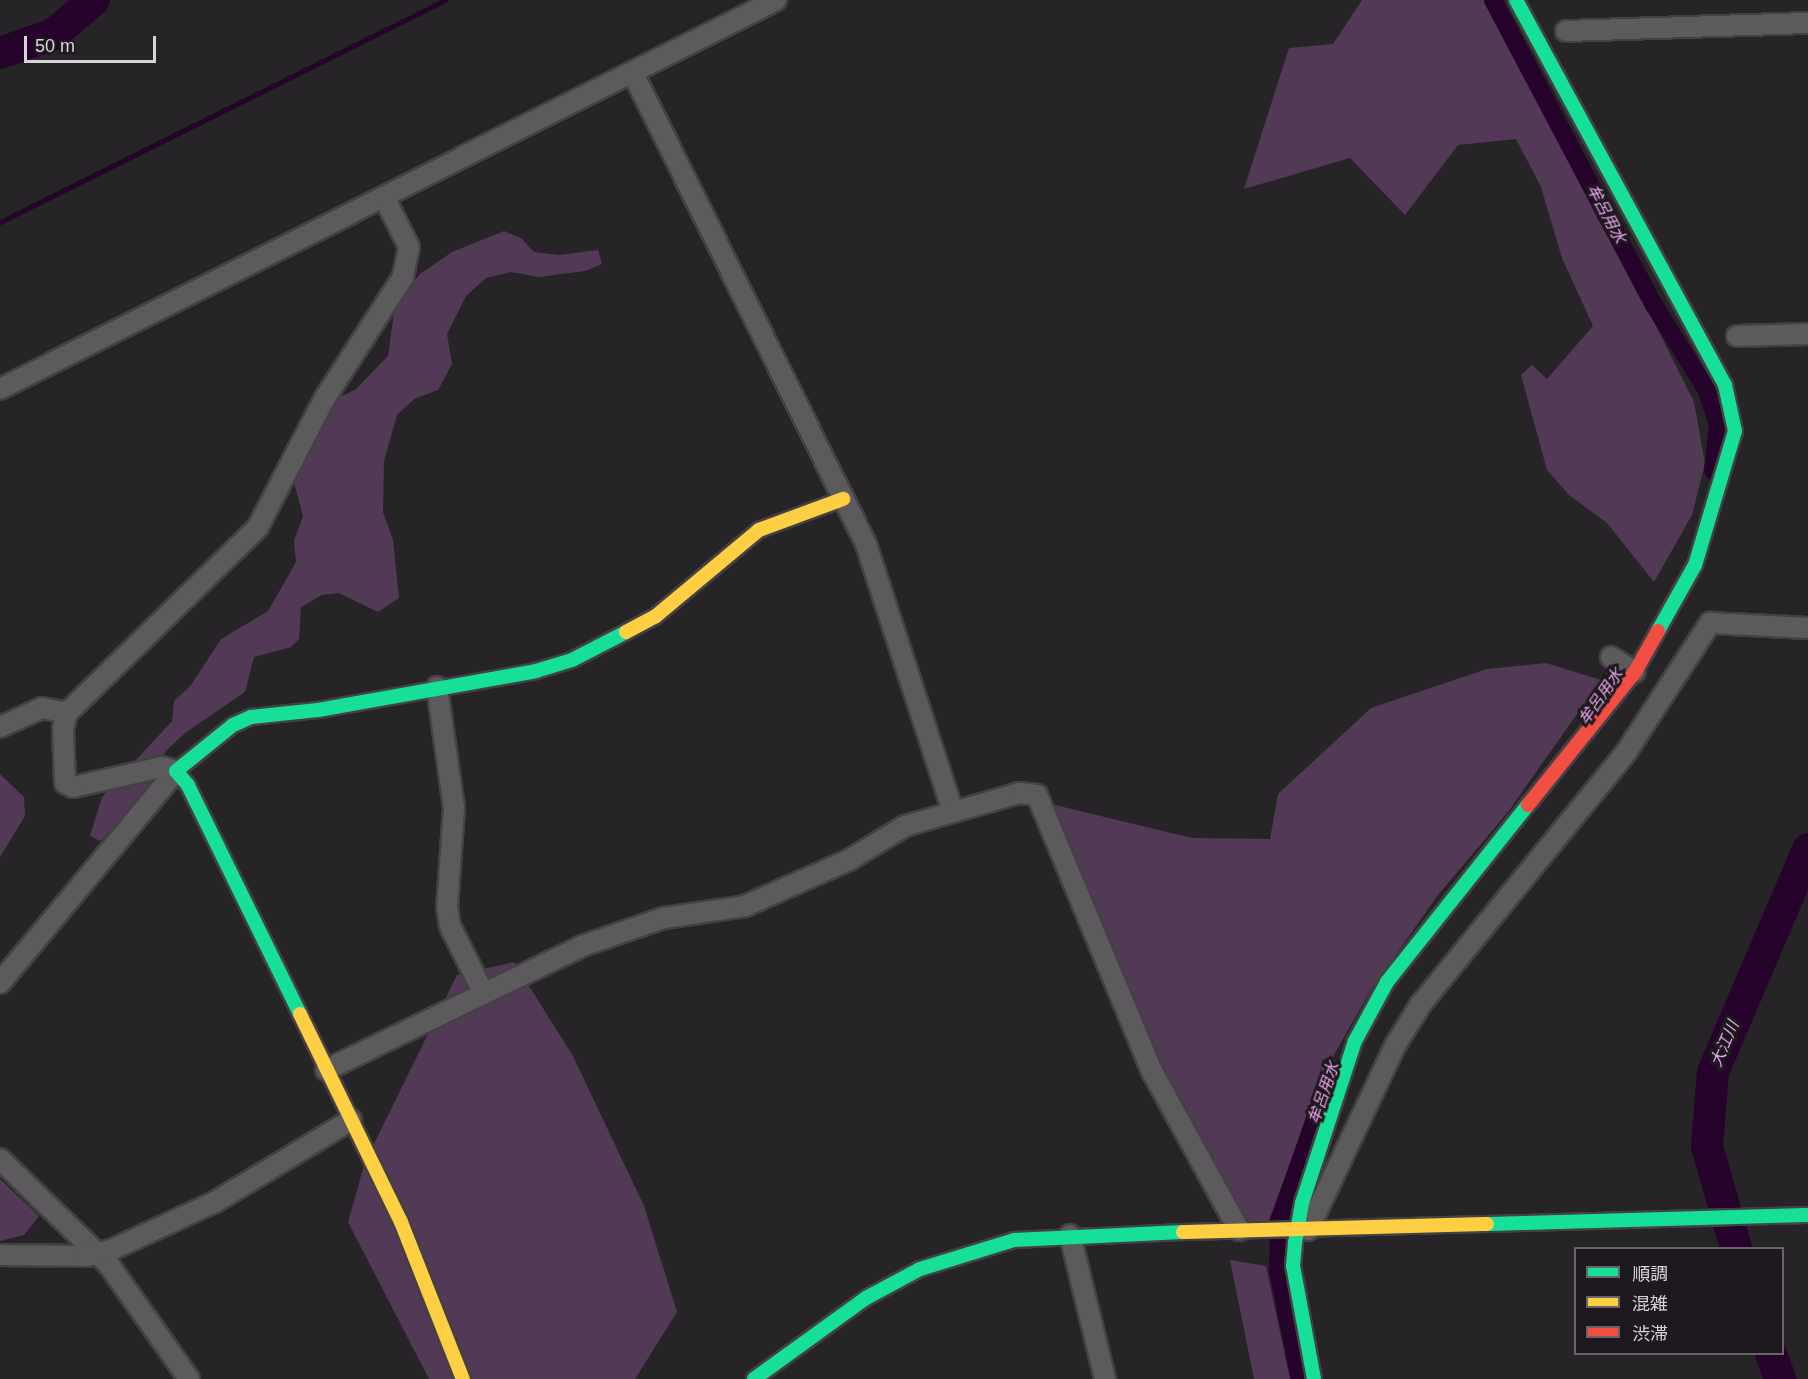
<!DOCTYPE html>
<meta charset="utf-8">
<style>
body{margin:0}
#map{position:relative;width:1808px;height:1379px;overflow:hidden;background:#262427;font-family:Helvetica,"Noto Sans JP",sans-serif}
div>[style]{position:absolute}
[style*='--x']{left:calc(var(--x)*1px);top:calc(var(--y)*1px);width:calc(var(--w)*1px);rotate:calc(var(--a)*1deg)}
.green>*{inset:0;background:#523955}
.stream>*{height:5px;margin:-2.5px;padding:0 2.5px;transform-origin:2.5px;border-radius:2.5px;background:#25032a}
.canal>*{height:18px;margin:-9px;padding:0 9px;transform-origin:9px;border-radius:9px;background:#25032a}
.river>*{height:32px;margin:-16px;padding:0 16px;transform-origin:16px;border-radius:16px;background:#25032a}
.roads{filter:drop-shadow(2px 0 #434144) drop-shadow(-2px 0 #434144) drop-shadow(0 2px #434144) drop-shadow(0 -2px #434144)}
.street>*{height:20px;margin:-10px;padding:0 10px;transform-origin:10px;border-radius:10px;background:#5c5a5d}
.fast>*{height:14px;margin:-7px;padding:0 7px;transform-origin:7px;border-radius:7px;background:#16e098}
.slow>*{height:14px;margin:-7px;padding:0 7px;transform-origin:7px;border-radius:7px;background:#ffcf43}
.jam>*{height:14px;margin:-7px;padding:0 7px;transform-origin:7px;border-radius:7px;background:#f24e42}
span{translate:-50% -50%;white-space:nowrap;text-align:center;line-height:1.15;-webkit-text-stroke:6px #1e191e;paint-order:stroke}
.water-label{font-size:16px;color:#eaa7f0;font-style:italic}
.legend{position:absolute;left:1574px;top:1247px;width:210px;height:108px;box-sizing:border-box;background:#1e191e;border:2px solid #686468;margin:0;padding:8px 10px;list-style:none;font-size:18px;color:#d8d5d8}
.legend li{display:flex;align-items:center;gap:12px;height:30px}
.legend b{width:30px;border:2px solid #686468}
.scale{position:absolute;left:24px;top:36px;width:132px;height:27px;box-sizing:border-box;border:3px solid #d8d5d8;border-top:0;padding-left:8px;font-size:18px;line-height:21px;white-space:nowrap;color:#d8d5d8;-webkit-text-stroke:4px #1e191e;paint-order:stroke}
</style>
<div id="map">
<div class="green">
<div style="clip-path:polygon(1362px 0,1486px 0,1592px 198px,1694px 402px,1705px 463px,1692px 515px,1654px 582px,1607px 523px,1569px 495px,1547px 470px,1521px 375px,1532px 365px,1547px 379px,1593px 326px,1562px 258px,1541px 187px,1516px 139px,1458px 145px,1405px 215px,1350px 158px,1244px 189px,1289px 48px,1333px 44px)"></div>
<div style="clip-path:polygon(504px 231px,521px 238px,534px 252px,559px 255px,598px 250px,602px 264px,585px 271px,539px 277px,511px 272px,486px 278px,466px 296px,447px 334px,452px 364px,438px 390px,414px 399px,397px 415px,384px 461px,383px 512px,393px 540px,399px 598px,378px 612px,339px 593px,322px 595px,301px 607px,299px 639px,291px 647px,254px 657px,245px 692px,185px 733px,166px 751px,138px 804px,100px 841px,90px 836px,102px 797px,172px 721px,174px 701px,191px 685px,221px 639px,268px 611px,296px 562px,294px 541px,303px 516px,292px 475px,330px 401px,355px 390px,388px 356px,395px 305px,420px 274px,452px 252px)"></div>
<div style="clip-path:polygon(1546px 663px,1601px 680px,1508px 812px,1438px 895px,1371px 990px,1324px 1072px,1264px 1233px,1245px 1228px,1160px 1068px,1051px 804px,1192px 838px,1270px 839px,1278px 794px,1371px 708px,1487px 669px)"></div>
<div style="clip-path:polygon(0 774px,24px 797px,25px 816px,0 857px)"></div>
<div style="clip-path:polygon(514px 962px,573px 1056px,644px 1206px,677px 1312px,635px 1379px,429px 1379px,348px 1222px,365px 1162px,457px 975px)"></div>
<div style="clip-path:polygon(0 1179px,39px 1216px,24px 1235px,0 1241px)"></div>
<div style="clip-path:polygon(1230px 1260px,1266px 1266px,1290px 1379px,1254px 1379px)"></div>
</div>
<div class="stream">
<div style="--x:0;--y:222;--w:498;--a:-26.5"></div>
</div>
<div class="canal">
<div style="--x:1493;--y:0;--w:345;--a:62.2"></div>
<div style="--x:1654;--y:305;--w:99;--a:58.2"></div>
<div style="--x:1706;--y:389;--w:37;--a:71"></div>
<div style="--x:1718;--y:424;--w:47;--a:96.1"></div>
<div style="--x:1300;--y:1379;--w:111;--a:-101.4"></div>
<div style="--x:1278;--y:1270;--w:48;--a:-88.8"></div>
<div style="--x:1279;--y:1222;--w:133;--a:-70.8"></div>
</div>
<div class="river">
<div style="--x:0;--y:53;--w:57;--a:-19.4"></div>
<div style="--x:54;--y:34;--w:52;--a:-40.4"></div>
<div style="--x:1736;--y:1248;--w:106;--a:-105.9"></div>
<div style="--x:1707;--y:1146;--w:74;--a:-85.4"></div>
<div style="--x:1713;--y:1072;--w:242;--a:-66.9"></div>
<div style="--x:1771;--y:1354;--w:27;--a:70"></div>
</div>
<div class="roads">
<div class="street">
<div style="--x:1566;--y:31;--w:242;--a:-1.9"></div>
<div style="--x:633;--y:73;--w:525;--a:63.68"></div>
<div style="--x:866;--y:544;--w:281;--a:72"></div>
<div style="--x:1737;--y:336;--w:71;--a:-1.6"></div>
<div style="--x:0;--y:389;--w:868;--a:-26.62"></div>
<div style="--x:1611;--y:657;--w:28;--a:32"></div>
<div style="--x:437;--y:687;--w:122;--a:82"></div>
<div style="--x:454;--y:808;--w:99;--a:94"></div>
<div style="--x:447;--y:907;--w:19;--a:81"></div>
<div style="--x:450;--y:926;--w:74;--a:63.4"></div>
<div style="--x:0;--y:727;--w:46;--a:-24.3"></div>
<div style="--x:42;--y:708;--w:25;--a:11"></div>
<div style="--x:0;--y:983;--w:276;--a:-50.3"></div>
<div style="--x:176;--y:771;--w:15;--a:-164"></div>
<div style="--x:162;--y:767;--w:91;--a:167.3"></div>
<div style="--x:73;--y:787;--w:9;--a:-153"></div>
<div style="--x:65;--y:783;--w:54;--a:-92.1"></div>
<div style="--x:63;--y:729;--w:16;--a:-76"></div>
<div style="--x:67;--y:713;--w:267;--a:-44.2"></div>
<div style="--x:258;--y:527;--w:145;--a:-62.6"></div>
<div style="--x:325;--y:398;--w:144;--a:-57.2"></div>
<div style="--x:403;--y:277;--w:31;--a:-79"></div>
<div style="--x:409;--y:247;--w:56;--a:-116.6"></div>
<div style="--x:326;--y:1070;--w:284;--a:-25.8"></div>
<div style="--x:582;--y:946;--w:87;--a:-18.9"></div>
<div style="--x:664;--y:918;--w:82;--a:-8.4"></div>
<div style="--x:745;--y:906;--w:114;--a:-23.9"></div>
<div style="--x:849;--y:860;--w:66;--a:-31.3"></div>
<div style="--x:905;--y:826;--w:119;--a:-16.1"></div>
<div style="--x:1019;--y:793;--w:18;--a:6"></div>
<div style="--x:1037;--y:795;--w:301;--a:67.4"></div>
<div style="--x:1153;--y:1073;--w:179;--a:61.3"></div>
<div style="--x:0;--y:1159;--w:152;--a:44.2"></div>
<div style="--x:109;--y:1265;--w:139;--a:54.9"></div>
<div style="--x:1308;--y:1230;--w:206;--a:-64.7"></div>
<div style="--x:1396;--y:1044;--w:47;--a:-58"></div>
<div style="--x:1421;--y:1004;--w:326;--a:-50.8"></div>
<div style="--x:1627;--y:751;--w:153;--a:-57"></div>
<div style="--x:1710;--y:623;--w:98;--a:2.9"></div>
<div style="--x:1070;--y:1235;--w:148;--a:76.3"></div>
<div style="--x:0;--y:1255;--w:87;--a:0.7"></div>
<div style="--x:87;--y:1256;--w:25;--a:-14"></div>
<div style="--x:111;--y:1250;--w:115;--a:-24.8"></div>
<div style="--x:215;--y:1202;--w:159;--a:-31.1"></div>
</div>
<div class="fast">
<div style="--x:1516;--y:0;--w:438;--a:61.5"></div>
<div style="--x:1725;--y:385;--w:47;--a:77.7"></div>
<div style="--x:1735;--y:431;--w:140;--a:106.6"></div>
<div style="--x:1695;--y:565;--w:76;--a:119.3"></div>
<div style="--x:300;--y:1014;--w:255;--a:-116.1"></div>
<div style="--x:188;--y:785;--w:18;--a:-131"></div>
<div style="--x:176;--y:771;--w:73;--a:-38.9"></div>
<div style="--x:233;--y:725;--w:20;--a:-24"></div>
<div style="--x:251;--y:717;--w:67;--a:-6"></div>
<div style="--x:318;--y:710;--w:221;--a:-10.1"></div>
<div style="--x:536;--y:671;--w:38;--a:-17"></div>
<div style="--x:572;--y:660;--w:61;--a:-27.4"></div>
<div style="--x:1487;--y:1224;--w:321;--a:-1.6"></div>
<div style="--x:754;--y:1379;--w:138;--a:-35.9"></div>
<div style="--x:866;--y:1298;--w:61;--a:-28.2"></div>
<div style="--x:920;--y:1269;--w:98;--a:-17.1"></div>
<div style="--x:1014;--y:1240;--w:169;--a:-2.7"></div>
<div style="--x:1314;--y:1379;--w:115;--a:-100.5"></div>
<div style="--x:1293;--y:1266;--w:23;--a:-85"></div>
<div style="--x:1295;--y:1243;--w:41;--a:-80.1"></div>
<div style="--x:1302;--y:1203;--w:170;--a:-71.9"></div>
<div style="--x:1355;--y:1041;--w:67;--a:-61.5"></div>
<div style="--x:1387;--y:982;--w:226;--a:-51.5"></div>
</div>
<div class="slow">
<div style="--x:626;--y:632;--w:34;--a:-28"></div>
<div style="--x:656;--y:616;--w:134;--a:-39.9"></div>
<div style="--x:759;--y:530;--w:90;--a:-20.3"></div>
<div style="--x:300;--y:1014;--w:231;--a:64.1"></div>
<div style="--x:401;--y:1222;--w:169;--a:68.5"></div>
<div style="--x:1183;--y:1232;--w:304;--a:-1.5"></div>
</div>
<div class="jam">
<div style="--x:1528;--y:805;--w:171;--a:-51.2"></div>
<div style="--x:1635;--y:672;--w:47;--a:-60.7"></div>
</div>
</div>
<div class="water-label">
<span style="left:1606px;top:214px;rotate:62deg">牟呂用水</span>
<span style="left:1601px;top:697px;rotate:-55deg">牟呂用水</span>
<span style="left:1725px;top:1044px;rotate:-67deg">大江川</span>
<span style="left:1324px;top:1093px;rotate:-71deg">牟呂用水</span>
</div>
<ul class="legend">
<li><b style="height:8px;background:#16e098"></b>順調</li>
<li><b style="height:8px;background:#ffcf43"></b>混雑</li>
<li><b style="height:8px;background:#f24e42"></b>渋滞</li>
</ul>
<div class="scale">50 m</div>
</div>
